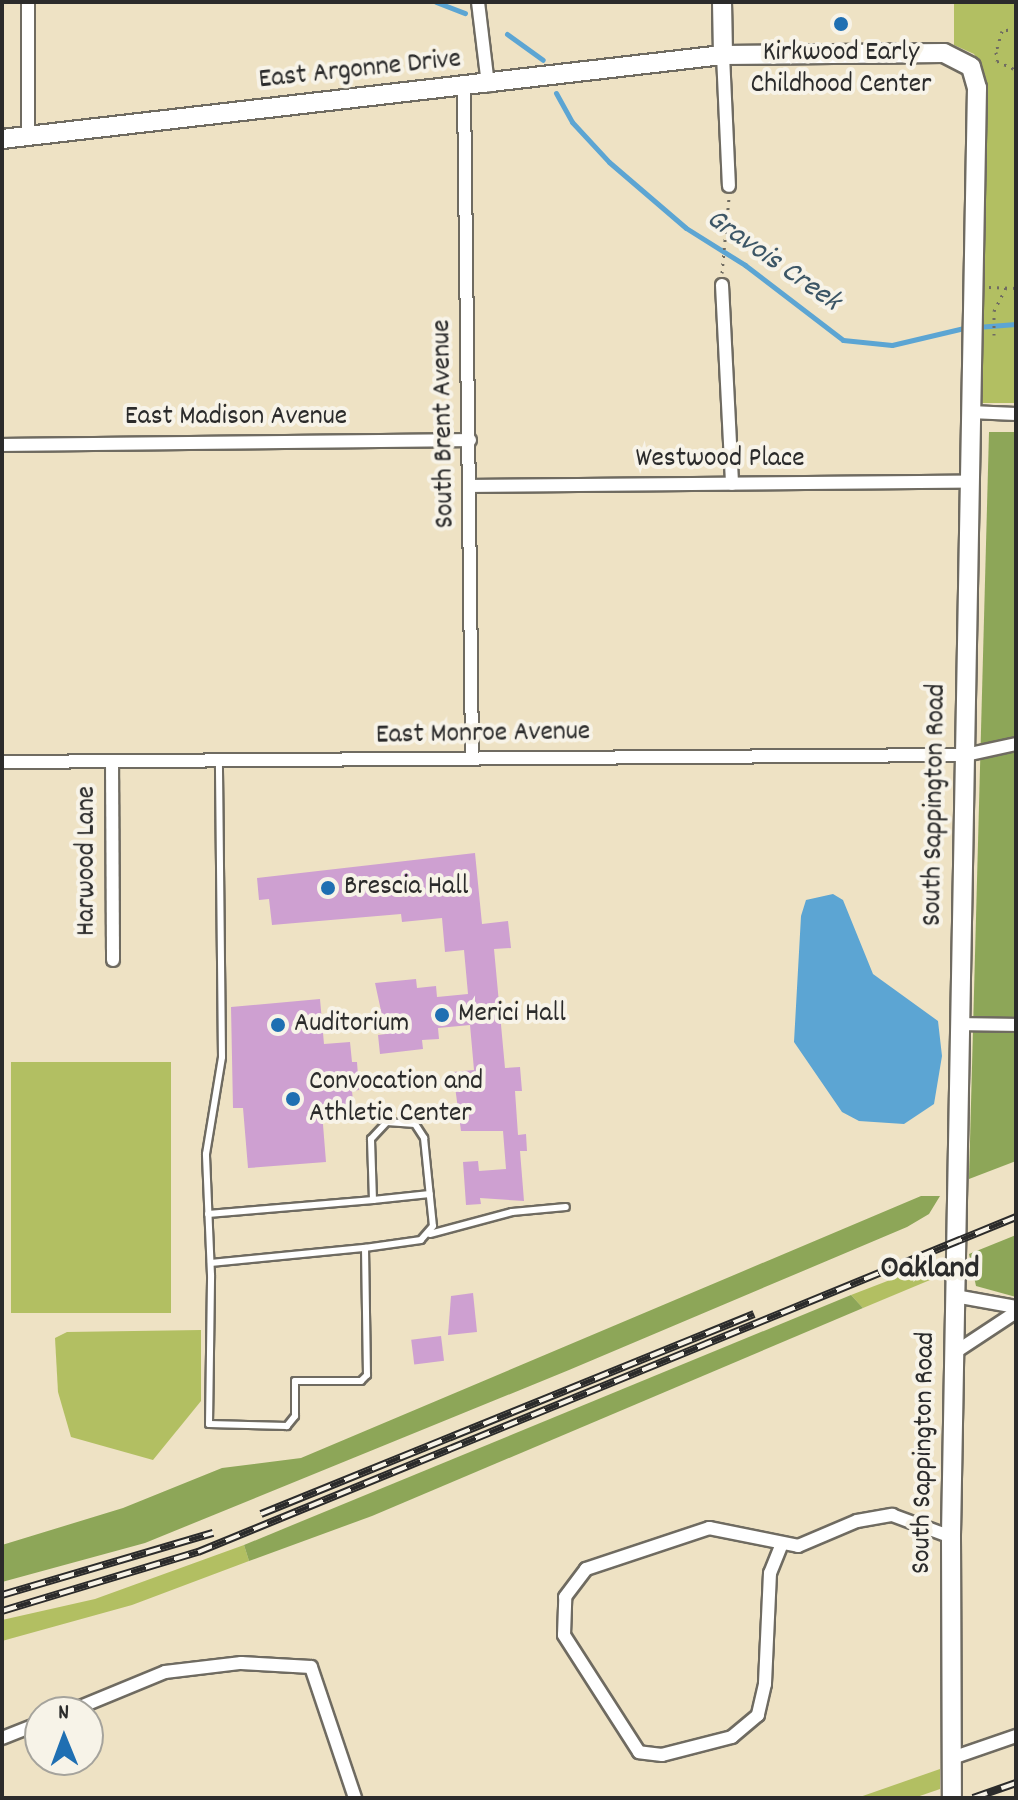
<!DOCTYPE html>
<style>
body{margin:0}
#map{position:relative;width:1018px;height:1800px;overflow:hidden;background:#eee2c4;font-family:Dekko,sans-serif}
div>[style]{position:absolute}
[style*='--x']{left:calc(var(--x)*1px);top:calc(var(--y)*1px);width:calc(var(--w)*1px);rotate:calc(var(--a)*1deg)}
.green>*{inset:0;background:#b2bf62;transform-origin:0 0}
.forest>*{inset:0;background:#8da658}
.water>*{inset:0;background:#5ca5d3}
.stream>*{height:5px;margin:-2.5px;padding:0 2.5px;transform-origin:2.5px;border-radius:2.5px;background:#5ca5d3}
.building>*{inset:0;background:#cea0d1;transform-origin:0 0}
.path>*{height:3px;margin-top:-1.5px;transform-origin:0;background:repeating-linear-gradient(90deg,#6f6b61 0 2px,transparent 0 8px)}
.roads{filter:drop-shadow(2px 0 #6f6b61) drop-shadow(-2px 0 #6f6b61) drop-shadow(0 2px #6f6b61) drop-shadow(0 -2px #6f6b61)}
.lane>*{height:6px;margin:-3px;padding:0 3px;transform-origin:3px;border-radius:3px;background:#fff}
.street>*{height:12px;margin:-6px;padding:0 6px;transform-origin:6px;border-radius:6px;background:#fff}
.secondary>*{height:18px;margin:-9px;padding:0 9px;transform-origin:9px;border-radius:9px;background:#fff}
.rail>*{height:8px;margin-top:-4px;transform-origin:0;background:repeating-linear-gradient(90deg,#f7f3e8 0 15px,#2b2b2b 0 30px);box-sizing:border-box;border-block:2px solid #2b2b2b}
.dots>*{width:22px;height:22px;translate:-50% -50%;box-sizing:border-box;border:4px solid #f7f3e8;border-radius:50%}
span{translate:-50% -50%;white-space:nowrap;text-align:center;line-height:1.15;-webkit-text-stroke:8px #f7f3e8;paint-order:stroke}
.poi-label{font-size:28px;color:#2b2b2b}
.left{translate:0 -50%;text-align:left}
.street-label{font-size:28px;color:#2b2b2b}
.water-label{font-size:30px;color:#3c5666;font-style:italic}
.quarter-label{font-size:32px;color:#2b2b2b;font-weight:700}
.frame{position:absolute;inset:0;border:4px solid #2b2b2b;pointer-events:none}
.north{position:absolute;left:24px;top:1696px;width:80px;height:80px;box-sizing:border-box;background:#f7f3e8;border:2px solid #a5a39c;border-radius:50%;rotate:359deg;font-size:22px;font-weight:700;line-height:32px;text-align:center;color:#2b2b2b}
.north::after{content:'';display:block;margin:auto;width:28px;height:36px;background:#1f6fb2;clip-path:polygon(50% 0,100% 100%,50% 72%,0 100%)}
</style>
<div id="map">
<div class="green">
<div style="clip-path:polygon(954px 2px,1016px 2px,1016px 403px,978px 403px,979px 63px,974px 54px,954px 45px)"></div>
<div style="left:171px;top:1062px;width:251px;height:160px;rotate:90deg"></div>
<div style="clip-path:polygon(942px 1260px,942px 1275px,863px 1308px,851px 1295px)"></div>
<div style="clip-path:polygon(201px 1330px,201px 1401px,153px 1460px,71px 1437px,58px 1392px,55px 1338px,67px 1332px)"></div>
<div style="clip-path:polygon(244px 1545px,249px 1561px,132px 1605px,2px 1641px,2px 1620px,95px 1599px)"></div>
<div style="clip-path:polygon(940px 1769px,940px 1789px,914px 1798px,857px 1798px)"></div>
</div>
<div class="forest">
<div style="clip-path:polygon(989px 432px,1016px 432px,1016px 1161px,969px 1179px)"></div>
<div style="clip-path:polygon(921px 1196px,940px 1196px,929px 1214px,907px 1227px,569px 1370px,145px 1543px,2px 1582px,2px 1545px,123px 1508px,222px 1468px,301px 1458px)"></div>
<div style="clip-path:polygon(1016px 1235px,1016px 1297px,976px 1286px,969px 1254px)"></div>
<div style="clip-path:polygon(851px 1295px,863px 1308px,372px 1516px,249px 1561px,244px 1545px)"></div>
</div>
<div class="water">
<div style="clip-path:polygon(833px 894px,843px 900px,873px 974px,938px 1021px,942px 1056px,934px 1104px,904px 1124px,859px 1121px,842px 1112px,794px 1042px,801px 916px,806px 900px)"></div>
</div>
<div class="stream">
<div style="--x:436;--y:2;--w:31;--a:21"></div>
<div style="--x:507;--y:34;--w:44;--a:35.8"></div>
<div style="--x:556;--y:93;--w:33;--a:61"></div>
<div style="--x:572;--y:122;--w:54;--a:47.2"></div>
<div style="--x:609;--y:162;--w:101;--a:40.6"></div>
<div style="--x:686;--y:228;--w:70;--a:32.1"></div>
<div style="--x:745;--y:265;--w:123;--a:37.4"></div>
<div style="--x:843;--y:340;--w:49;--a:5.8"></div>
<div style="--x:892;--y:345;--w:74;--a:-13.3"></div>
<div style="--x:964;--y:328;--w:52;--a:-4.4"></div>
</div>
<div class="building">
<div style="clip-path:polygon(475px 853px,482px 924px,508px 921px,511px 948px,494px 949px,505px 1068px,520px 1067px,522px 1091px,515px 1091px,518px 1135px,526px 1134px,527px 1151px,520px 1151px,524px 1201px,480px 1198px,481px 1204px,466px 1205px,463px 1162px,478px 1161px,479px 1171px,506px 1169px,503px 1131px,461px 1131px,453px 1072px,474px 1070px,470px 1025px,438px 1028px,439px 1039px,422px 1040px,423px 1049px,380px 1054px,378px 1035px,386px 1034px,375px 983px,416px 979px,417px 988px,436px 986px,437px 997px,468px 994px,464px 950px,445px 952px,442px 918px,402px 922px,401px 914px,272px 925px,269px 899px,259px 900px,257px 878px)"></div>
<div style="clip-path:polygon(320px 999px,324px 1044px,350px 1042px,352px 1062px,357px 1062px,359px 1090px,352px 1091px,354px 1110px,322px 1112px,326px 1162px,248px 1168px,243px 1108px,233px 1108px,231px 1007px)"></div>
<div style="clip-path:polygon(473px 1293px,477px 1332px,448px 1335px,451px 1296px)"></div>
<div style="left:441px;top:1336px;width:25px;height:30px;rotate:83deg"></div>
</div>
<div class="path">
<div style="--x:1016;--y:28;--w:14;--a:168"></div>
<div style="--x:1002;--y:31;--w:22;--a:106"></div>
<div style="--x:996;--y:52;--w:9;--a:84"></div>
<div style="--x:997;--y:61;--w:21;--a:25"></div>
<div style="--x:722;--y:273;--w:76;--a:-84.7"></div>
<div style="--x:989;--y:287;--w:27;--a:2"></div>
<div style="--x:994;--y:335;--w:24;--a:-90"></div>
<div style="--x:994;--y:311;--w:27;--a:-63"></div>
</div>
<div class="roads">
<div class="lane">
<div style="--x:373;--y:1200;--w:57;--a:-6"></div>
<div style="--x:208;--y:1214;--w:166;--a:-4.8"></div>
<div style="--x:373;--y:1200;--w:61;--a:-91.9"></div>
<div style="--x:371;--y:1139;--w:23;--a:-47"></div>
<div style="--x:387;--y:1122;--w:28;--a:4"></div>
<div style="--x:415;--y:1124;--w:17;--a:57"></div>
<div style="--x:424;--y:1138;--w:88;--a:84.2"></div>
<div style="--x:433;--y:1226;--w:18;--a:131"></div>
<div style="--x:421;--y:1240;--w:57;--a:171.9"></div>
<div style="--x:365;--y:1248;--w:127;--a:89.1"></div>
<div style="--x:367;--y:1375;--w:8;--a:135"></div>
<div style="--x:361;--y:1381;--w:66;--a:180"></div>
<div style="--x:295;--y:1381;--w:35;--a:90"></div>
<div style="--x:295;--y:1416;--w:13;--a:129"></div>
<div style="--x:287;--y:1426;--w:78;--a:-178.5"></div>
<div style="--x:209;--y:1424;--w:149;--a:-89.2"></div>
<div style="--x:211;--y:1275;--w:121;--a:-92.4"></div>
<div style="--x:206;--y:1154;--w:98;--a:-80.6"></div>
<div style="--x:222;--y:1057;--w:294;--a:-90.6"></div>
<div style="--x:430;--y:1234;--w:85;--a:-15"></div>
<div style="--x:512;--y:1212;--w:54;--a:-5.3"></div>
<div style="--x:211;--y:1263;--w:155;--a:-5.6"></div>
</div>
<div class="street">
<div style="--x:28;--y:2;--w:133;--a:90"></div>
<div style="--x:478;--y:2;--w:84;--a:83.1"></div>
<div style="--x:723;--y:55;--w:131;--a:87.4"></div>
<div style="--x:464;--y:89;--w:669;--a:89.31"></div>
<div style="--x:722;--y:285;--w:199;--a:87.1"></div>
<div style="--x:970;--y:412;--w:46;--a:2.5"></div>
<div style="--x:2;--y:445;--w:468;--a:-0.6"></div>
<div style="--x:471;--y:486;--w:499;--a:-0.5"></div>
<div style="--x:112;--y:761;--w:199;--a:89.7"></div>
<div style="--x:2;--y:762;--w:963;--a:-0.42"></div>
<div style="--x:965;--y:755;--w:52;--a:-12.2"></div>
<div style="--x:961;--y:1024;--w:55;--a:1"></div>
<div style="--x:955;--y:1296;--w:62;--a:10.2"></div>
<div style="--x:954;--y:1353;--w:74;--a:-33.5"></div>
<div style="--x:781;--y:1546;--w:29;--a:112"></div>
<div style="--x:770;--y:1573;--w:111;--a:92.6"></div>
<div style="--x:765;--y:1684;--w:32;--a:103"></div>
<div style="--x:758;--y:1715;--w:34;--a:140"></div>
<div style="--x:732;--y:1737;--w:72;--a:165.6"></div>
<div style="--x:662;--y:1755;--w:23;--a:-173"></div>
<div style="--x:639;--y:1752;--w:139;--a:-122.7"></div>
<div style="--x:564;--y:1635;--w:38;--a:-88"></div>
<div style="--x:565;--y:1597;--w:35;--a:-53"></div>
<div style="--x:586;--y:1569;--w:130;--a:-18.4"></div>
<div style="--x:709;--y:1528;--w:91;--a:11.4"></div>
<div style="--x:798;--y:1546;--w:64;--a:-23"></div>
<div style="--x:857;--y:1521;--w:36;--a:-10"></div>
<div style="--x:892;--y:1515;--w:63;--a:20.4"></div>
<div style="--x:68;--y:1712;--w:105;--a:-22.4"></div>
<div style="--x:165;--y:1672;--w:77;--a:-6.8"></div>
<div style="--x:241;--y:1663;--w:70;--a:3.3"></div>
<div style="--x:311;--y:1667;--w:138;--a:71.4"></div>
<div style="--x:2;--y:1738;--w:41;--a:-21.5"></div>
<div style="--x:952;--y:1758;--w:68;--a:-19"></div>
</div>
<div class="secondary">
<div style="--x:722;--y:2;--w:53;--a:88.9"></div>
<div style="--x:2;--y:139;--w:726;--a:-6.65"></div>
<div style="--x:723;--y:55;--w:221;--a:-0.5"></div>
<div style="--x:944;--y:53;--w:30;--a:27"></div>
<div style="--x:971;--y:67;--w:22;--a:74"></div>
<div style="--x:977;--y:88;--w:1449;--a:91.03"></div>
<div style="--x:951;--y:1537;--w:261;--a:89.8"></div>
</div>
</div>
<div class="rail">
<div style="--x:261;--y:1514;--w:532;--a:-22.08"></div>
<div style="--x:2;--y:1595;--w:220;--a:-16.4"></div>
<div style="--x:2;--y:1611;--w:205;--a:-16.8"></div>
<div style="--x:198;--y:1552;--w:884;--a:-22.27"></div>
<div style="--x:973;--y:1798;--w:46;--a:-19.2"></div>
</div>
<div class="dots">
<div style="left:841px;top:24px;background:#1f6fb2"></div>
<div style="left:328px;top:888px;background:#1f6fb2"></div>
<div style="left:442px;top:1015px;background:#1f6fb2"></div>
<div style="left:278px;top:1025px;background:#1f6fb2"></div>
<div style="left:293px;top:1099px;background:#1f6fb2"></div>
</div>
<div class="poi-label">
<span style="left:841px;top:70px">Kirkwood Early<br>Childhood Center</span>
<span class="left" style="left:344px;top:888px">Brescia Hall</span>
<span class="left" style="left:458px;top:1015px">Merici Hall</span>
<span class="left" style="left:294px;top:1025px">Auditorium</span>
<span class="left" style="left:309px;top:1099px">Convocation and<br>Athletic Center</span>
</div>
<div class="street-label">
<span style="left:360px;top:71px;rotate:-6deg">East Argonne Drive</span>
<span style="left:236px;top:418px">East Madison Avenue</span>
<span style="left:445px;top:424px;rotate:-91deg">South Brent Avenue</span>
<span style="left:720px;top:460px">Westwood Place</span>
<span style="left:483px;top:735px;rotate:-1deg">East Monroe Avenue</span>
<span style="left:936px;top:805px;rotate:-89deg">South Sappington Road</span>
<span style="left:88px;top:861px;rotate:-90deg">Harwood Lane</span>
<span style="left:925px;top:1453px;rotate:-89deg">South Sappington Road</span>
</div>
<div class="water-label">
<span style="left:772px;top:262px;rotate:35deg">Gravois Creek</span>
</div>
<div class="quarter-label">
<span style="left:930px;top:1270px">Oakland</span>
</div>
<div class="frame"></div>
<div class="north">N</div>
</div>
